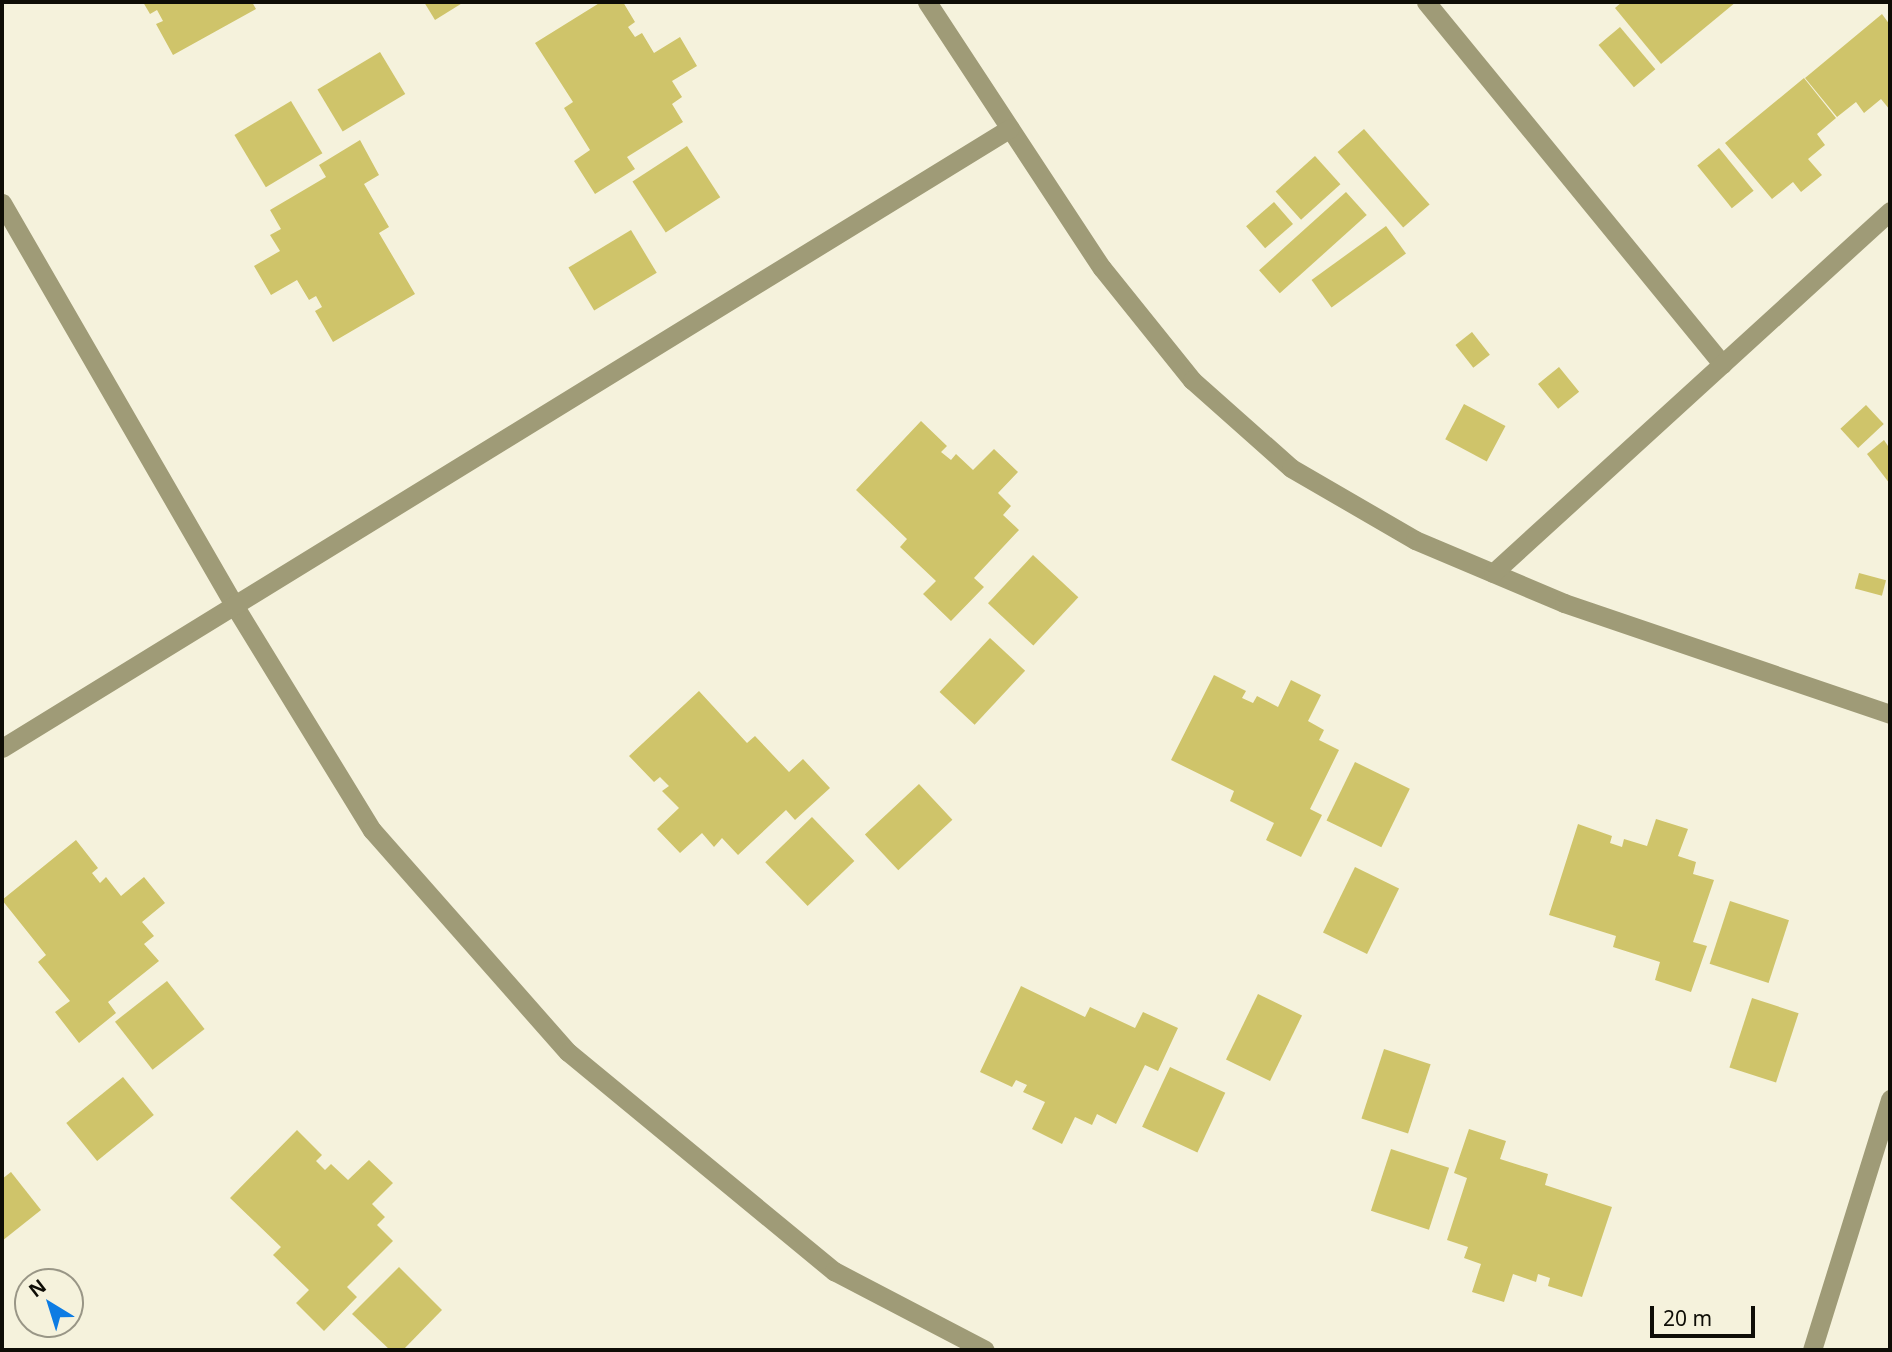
<!DOCTYPE html>
<style>
body{margin:0}
#map{position:relative;width:1892px;height:1352px;overflow:hidden;background:#f5f2dc;font-family:"Noto Sans",sans-serif}
div>[style]{position:absolute}
[style*='--x']{left:calc(var(--x)*1px);top:calc(var(--y)*1px);width:calc(var(--w)*1px);rotate:calc(var(--a)*1deg)}
.building>*{inset:0;background:#cfc46a;transform-origin:0 0}
.minor>*{height:19px;margin:-9.5px;padding:0 9.5px;transform-origin:9.5px;border-radius:9.5px;background:#9f9b77}
span{translate:-50% -50%;white-space:nowrap;text-align:center;line-height:1.15;-webkit-text-stroke:5px #f5f2dc;paint-order:stroke}
.frame{position:absolute;inset:0;border:4px solid #0e0d06;pointer-events:none}
.north{position:absolute;left:14px;top:1268px;width:70px;height:70px;box-sizing:border-box;background:#f5f2dc;border:2px solid #999686;border-radius:50%;rotate:322deg;font-size:19px;font-weight:700;line-height:28px;text-align:center;color:#0e0d06}
.north::after{content:'';display:block;margin:auto;width:24px;height:32px;background:#0d7ce3;clip-path:polygon(50% 0,100% 100%,50% 72%,0 100%)}
.scale{position:absolute;left:1650px;top:1306px;width:105px;height:32px;box-sizing:border-box;border:4px solid #0e0d06;border-top:0;padding-left:9px;font-size:21px;line-height:24px;white-space:nowrap;color:#0e0d06;-webkit-text-stroke:5px #f5f2dc;paint-order:stroke}
</style>
<div id="map">
<div class="building">
<div style="clip-path:polygon(143px 2px,252px 2px,256px 9px,173px 55px,156px 24px,163px 21px,157px 10px,150px 14px)"></div>
<div style="clip-path:polygon(424px 2px,464px 2px,435px 20px)"></div>
<div style="clip-path:polygon(601px 2px,623px 2px,635px 22px,628px 27px,635px 37px,642px 33px,654px 53px,680px 37px,697px 66px,672px 81px,682px 97px,672px 104px,683px 122px,627px 157px,635px 169px,595px 194px,574px 161px,590px 150px,564px 108px,573px 102px,535px 43px)"></div>
<div style="clip-path:polygon(1622px 2px,1736px 2px,1661px 64px,1615px 8px)"></div>
<div style="clip-path:polygon(1882px 14px,1890px 25px,1890px 110px,1881px 99px,1864px 113px,1856px 102px,1837px 117px,1805px 78px)"></div>
<div style="left:1620px;top:27px;width:55px;height:28px;rotate:50deg"></div>
<div style="left:380px;top:52px;width:49px;height:73px;rotate:59deg"></div>
<div style="clip-path:polygon(1804px 78px,1836px 118px,1817px 134px,1825px 145px,1808px 159px,1822px 175px,1801px 192px,1793px 182px,1772px 199px,1725px 143px)"></div>
<div style="left:291px;top:101px;width:61px;height:66px;rotate:59deg"></div>
<div style="left:1364px;top:129px;width:100px;height:35px;rotate:49deg"></div>
<div style="clip-path:polygon(360px 140px,379px 175px,364px 184px,389px 227px,379px 233px,415px 294px,333px 342px,315px 311px,322px 307px,316px 296px,309px 300px,297px 280px,271px 295px,254px 266px,280px 251px,270px 235px,281px 229px,270px 210px,326px 177px,319px 165px)"></div>
<div style="left:687px;top:146px;width:61px;height:65px;rotate:57deg"></div>
<div style="left:1719px;top:148px;width:55px;height:28px;rotate:51deg"></div>
<div style="left:1315px;top:156px;width:38px;height:53px;rotate:48deg"></div>
<div style="left:1346px;top:192px;width:31px;height:117px;rotate:48deg"></div>
<div style="left:1274px;top:202px;width:29px;height:37px;rotate:49deg"></div>
<div style="left:1386px;top:226px;width:34px;height:92px;rotate:54deg"></div>
<div style="left:631px;top:230px;width:50px;height:73px;rotate:59deg"></div>
<div style="left:1472px;top:332px;width:29px;height:21px;rotate:52deg"></div>
<div style="left:1559px;top:367px;width:32px;height:27px;rotate:51deg"></div>
<div style="left:1464px;top:404px;width:47px;height:40px;rotate:28deg"></div>
<div style="left:1866px;top:405px;width:26px;height:35px;rotate:47deg"></div>
<div style="clip-path:polygon(921px 421px,947px 446px,941px 452px,951px 460px,956px 454px,973px 470px,994px 449px,1018px 472px,998px 493px,1011px 506px,1003px 515px,1019px 530px,974px 578px,984px 587px,951px 621px,923px 594px,936px 581px,900px 547px,907px 539px,856px 490px)"></div>
<div style="clip-path:polygon(1884px 440px,1890px 449px,1890px 484px,1867px 454px)"></div>
<div style="left:1033px;top:555px;width:62px;height:66px;rotate:43deg"></div>
<div style="left:1859px;top:573px;width:28px;height:16px;rotate:15deg"></div>
<div style="left:990px;top:638px;width:48px;height:74px;rotate:43deg"></div>
<div style="clip-path:polygon(1214px 675px,1246px 691px,1242px 698px,1253px 703px,1257px 696px,1278px 707px,1291px 680px,1321px 695px,1308px 721px,1324px 730px,1319px 740px,1339px 750px,1310px 809px,1322px 815px,1301px 857px,1266px 840px,1274px 823px,1230px 801px,1234px 791px,1171px 760px)"></div>
<div style="clip-path:polygon(699px 691px,747px 743px,755px 736px,789px 772px,803px 759px,830px 788px,795px 820px,786px 810px,738px 855px,722px 838px,714px 847px,702px 833px,680px 853px,657px 829px,679px 808px,662px 791px,669px 786px,660px 777px,654px 782px,629px 756px)"></div>
<div style="left:1355px;top:762px;width:61px;height:65px;rotate:26deg"></div>
<div style="left:919px;top:784px;width:49px;height:74px;rotate:47deg"></div>
<div style="left:812px;top:817px;width:61px;height:65px;rotate:46deg"></div>
<div style="clip-path:polygon(1656px 819px,1688px 829px,1678px 856px,1696px 862px,1693px 874px,1714px 880px,1693px 942px,1707px 946px,1691px 992px,1655px 980px,1660px 962px,1613px 947px,1616px 936px,1549px 915px,1578px 824px,1612px 836px,1610px 843px,1622px 847px,1624px 839px,1647px 846px)"></div>
<div style="clip-path:polygon(76px 840px,98px 868px,92px 873px,100px 883px,106px 877px,121px 896px,144px 877px,165px 903px,142px 922px,154px 936px,144px 944px,159px 961px,108px 1002px,116px 1013px,79px 1043px,55px 1012px,70px 1001px,38px 962px,46px 955px,2px 900px)"></div>
<div style="left:1355px;top:867px;width:49px;height:73px;rotate:26deg"></div>
<div style="left:1730px;top:901px;width:62px;height:66px;rotate:18deg"></div>
<div style="left:167px;top:981px;width:61px;height:66px;rotate:52deg"></div>
<div style="clip-path:polygon(1021px 986px,1085px 1017px,1090px 1007px,1135px 1028px,1143px 1012px,1178px 1028px,1158px 1071px,1145px 1065px,1116px 1124px,1097px 1114px,1092px 1125px,1075px 1117px,1062px 1144px,1032px 1129px,1045px 1102px,1023px 1092px,1027px 1085px,1016px 1080px,1012px 1087px,980px 1072px)"></div>
<div style="left:1258px;top:994px;width:49px;height:73px;rotate:26deg"></div>
<div style="left:1752px;top:998px;width:49px;height:73px;rotate:18deg"></div>
<div style="left:1384px;top:1049px;width:49px;height:73px;rotate:18deg"></div>
<div style="left:1170px;top:1067px;width:61px;height:66px;rotate:25deg"></div>
<div style="left:123px;top:1077px;width:49px;height:73px;rotate:51deg"></div>
<div style="clip-path:polygon(1469px 1129px,1506px 1141px,1500px 1159px,1548px 1174px,1545px 1185px,1612px 1207px,1582px 1297px,1548px 1286px,1550px 1278px,1538px 1274px,1536px 1282px,1513px 1274px,1504px 1302px,1472px 1292px,1481px 1264px,1464px 1258px,1468px 1247px,1447px 1240px,1467px 1178px,1454px 1173px)"></div>
<div style="clip-path:polygon(297px 1130px,322px 1155px,316px 1161px,325px 1170px,331px 1164px,348px 1180px,369px 1160px,393px 1183px,372px 1204px,385px 1217px,377px 1225px,393px 1241px,347px 1287px,357px 1297px,324px 1331px,296px 1303px,309px 1290px,273px 1255px,281px 1247px,230px 1198px)"></div>
<div style="left:1391px;top:1149px;width:61px;height:65px;rotate:18deg"></div>
<div style="clip-path:polygon(11px 1172px,41px 1210px,2px 1241px,2px 1179px)"></div>
<div style="clip-path:polygon(399px 1267px,442px 1310px,403px 1350px,390px 1350px,352px 1314px)"></div>
</div>
<div class="minor">
<div style="--x:927;--y:2;--w:318;--a:56.7"></div>
<div style="--x:1102;--y:268;--w:144;--a:51.2"></div>
<div style="--x:1192;--y:380;--w:132;--a:41.6"></div>
<div style="--x:1291;--y:468;--w:143;--a:30.1"></div>
<div style="--x:1415;--y:540;--w:162;--a:22.9"></div>
<div style="--x:1564;--y:603;--w:344;--a:18.8"></div>
<div style="--x:1426;--y:2;--w:468;--a:50.7"></div>
<div style="--x:2;--y:203;--w:464;--a:60"></div>
<div style="--x:234;--y:605;--w:264;--a:58.5"></div>
<div style="--x:372;--y:830;--w:296;--a:48.6"></div>
<div style="--x:568;--y:1052;--w:345;--a:39.5"></div>
<div style="--x:834;--y:1271;--w:170;--a:27.6"></div>
<div style="--x:1493;--y:573;--w:537;--a:-42.36"></div>
<div style="--x:2;--y:748;--w:1183;--a:-31.59"></div>
<div style="--x:1812;--y:1350;--w:263;--a:-72.7"></div>
</div>
<div class="frame"></div>
<div class="north">N</div>
<div class="scale">20 m</div>
</div>
